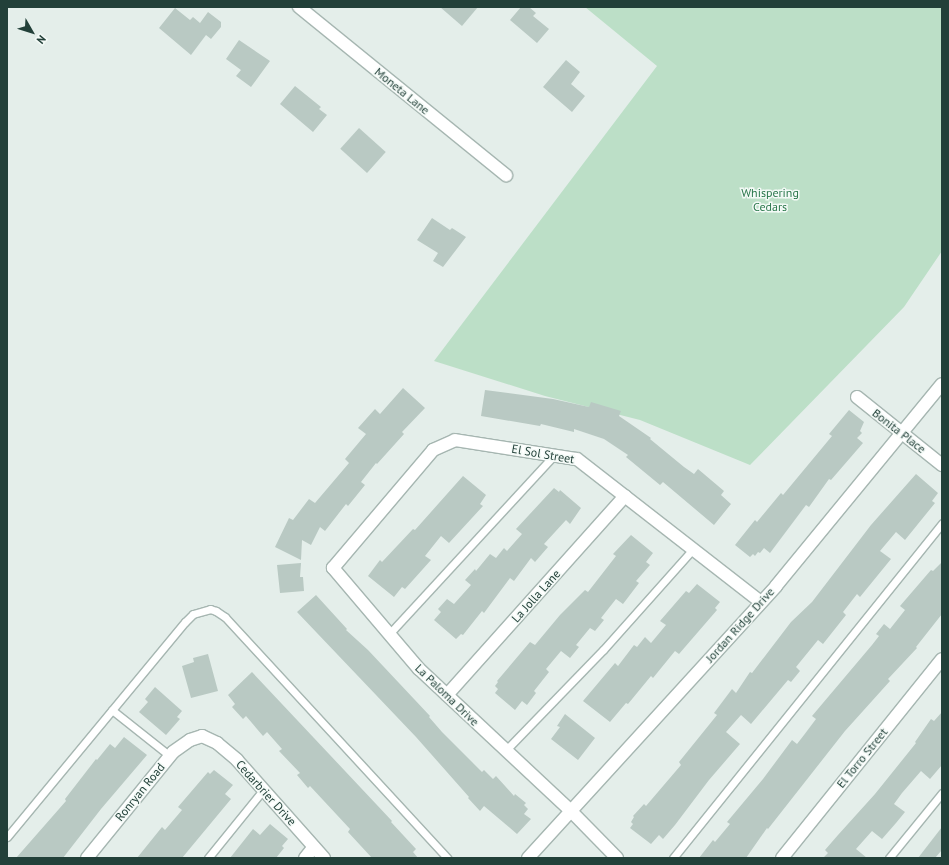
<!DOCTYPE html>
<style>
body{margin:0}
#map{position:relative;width:949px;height:865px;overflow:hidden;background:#e4eeea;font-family:"PT Sans",sans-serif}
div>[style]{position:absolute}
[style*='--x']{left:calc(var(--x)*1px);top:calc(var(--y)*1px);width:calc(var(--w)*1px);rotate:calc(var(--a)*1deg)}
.green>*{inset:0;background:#bcdfc7}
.building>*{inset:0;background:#b9c9c3;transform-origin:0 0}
.roads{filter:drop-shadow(1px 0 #a6b6b1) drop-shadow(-1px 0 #a6b6b1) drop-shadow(0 1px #a6b6b1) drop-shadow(0 -1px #a6b6b1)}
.lane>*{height:7px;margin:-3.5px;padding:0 3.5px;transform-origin:3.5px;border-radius:3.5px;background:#fff}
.street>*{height:12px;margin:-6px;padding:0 6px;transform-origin:6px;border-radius:6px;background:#fff}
span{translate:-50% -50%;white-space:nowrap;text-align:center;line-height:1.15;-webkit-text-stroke:3px #f4faf7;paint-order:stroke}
.street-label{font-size:12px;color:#224039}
.park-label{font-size:12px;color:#2b784c}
.frame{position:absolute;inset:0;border:8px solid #224039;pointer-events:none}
.north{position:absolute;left:12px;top:12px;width:40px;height:40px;-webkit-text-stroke:3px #f4faf7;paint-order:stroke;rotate:129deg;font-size:11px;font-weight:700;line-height:16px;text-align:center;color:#224039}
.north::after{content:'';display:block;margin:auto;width:14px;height:18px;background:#224039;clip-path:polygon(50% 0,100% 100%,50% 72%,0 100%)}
</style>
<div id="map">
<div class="green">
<div style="clip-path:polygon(585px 7px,942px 7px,942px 251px,904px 307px,750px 465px,640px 420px,545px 396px,434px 361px,657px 66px)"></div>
</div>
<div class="building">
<div style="clip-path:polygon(440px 7px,478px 7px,462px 26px)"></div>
<div style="clip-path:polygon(521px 7px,529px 7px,536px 13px,533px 16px,549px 29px,537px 43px,510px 20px)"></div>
<div style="clip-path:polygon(175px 8px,190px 20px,193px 17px,200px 23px,208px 12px,221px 22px,221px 27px,211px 39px,206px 35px,191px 55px,159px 28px)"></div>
<div style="clip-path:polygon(239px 40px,270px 61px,251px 87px,236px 76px,241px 70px,226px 59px)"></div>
<div style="clip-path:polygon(566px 60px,580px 72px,571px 84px,585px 96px,572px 112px,543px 87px)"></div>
<div style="clip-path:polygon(295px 86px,321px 107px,319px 109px,327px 115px,313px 132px,280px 104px)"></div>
<div style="left:359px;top:128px;width:36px;height:28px;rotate:42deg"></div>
<div style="clip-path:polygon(432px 218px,450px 230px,452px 228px,466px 237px,443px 267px,433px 261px,438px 253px,417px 240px)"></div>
<div style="clip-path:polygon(403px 388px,425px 408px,402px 432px,404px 434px,377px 464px,376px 463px,361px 482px,365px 485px,348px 506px,346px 504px,325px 531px,320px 527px,311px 545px,302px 540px,301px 560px,275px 547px,289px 518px,293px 520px,309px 499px,315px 503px,349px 463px,345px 459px,366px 434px,358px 428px,375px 409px,380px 414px)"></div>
<div style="clip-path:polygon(485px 390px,553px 399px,589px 407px,591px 402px,621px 411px,619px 416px,651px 438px,650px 439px,684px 467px,694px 474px,698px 469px,724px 491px,721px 495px,731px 504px,714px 525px,663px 482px,660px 485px,626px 457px,628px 455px,604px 439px,574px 429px,574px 432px,541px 424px,540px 426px,481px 416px)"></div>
<div style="clip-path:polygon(849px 410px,864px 422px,860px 431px,862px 433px,857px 438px,863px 443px,831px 480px,829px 479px,809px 507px,806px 505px,770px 553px,764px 548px,760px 553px,758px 552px,755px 556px,753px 554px,750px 557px,735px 545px,755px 520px,757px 522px,781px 493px,783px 495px,832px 436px,829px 434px)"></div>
<div style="clip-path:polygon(916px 474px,938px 493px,932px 501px,935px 503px,905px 540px,896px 532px,880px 551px,891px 559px,860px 597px,857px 594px,843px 612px,846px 615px,823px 644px,818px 640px,796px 667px,800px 671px,791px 682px,788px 680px,751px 724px,741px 715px,726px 732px,740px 744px,709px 780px,675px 825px,663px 839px,659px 835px,651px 844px,630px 828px,633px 824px,631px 822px,634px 817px,633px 816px,644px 804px,646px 806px,681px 765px,679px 762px,717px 715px,714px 713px,732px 689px,736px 693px,750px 672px,752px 673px,791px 622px,812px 602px,871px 525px)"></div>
<div style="clip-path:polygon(463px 476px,486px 495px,480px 504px,483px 506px,449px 543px,441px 536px,425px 556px,431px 560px,405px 589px,402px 587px,394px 597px,368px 576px,380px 560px,382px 562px,413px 529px,415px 530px)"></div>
<div style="clip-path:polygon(554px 488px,559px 492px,560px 490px,581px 508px,570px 524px,566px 520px,544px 544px,548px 547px,535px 562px,531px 558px,514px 581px,510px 578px,484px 613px,482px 611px,463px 635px,461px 634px,456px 639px,434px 620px,441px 612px,438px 609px,447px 599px,454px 604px,471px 585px,465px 580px,475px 569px,476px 571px,490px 554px,496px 558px,504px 548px,507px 551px,522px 534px,516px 529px)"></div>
<div style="clip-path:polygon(631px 535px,653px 553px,646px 562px,650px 565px,636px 581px,639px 583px,623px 604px,616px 599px,601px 618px,604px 620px,595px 631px,590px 628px,576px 645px,579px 647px,570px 658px,561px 651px,546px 669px,549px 672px,534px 691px,536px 693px,527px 705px,522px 701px,515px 710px,495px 693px,498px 689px,495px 686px,498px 682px,497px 681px,530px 642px,535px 645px,560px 615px,585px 590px,588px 592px,616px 556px,613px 554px)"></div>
<div style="clip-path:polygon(942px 562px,942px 614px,916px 647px,917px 648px,888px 679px,890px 681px,845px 731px,768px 829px,767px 828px,746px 858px,699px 858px,713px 840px,715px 842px,730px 824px,727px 822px,763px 779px,792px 740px,797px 744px,804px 735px,816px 719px,812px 716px,872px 645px,879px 636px,876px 634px,884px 624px,890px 629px,905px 610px,900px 606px,931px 570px,933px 571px)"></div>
<div style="clip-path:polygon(301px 563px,300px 577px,303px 577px,304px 591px,280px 593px,277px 565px)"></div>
<div style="clip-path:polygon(697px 584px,720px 602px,715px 608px,717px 610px,679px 654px,675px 651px,653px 678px,651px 676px,628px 704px,626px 703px,610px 722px,583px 701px,615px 663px,618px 666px,634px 645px,637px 647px,645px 637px,651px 643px,666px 625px,660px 621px,686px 591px,689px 593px)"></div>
<div style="clip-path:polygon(316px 595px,347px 629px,346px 630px,368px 650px,430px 716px,429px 717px,442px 732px,482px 772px,484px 770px,493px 779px,496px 776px,514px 796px,515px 794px,526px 803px,524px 805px,528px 809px,524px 814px,531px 819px,517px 834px,484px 806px,480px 811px,468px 798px,469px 797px,416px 737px,297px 612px)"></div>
<div style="clip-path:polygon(208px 654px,218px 691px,191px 698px,182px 666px,194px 662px,193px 658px)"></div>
<div style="clip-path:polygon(252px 672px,392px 821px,391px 822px,416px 849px,413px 852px,418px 858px,372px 858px,348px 832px,350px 829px,310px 786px,308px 788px,297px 775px,300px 773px,279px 751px,282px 749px,267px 732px,263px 736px,246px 716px,243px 719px,232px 707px,235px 704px,228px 695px)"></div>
<div style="clip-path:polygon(155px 687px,182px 711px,177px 717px,180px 719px,166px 735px,139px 712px,148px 702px,145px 699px)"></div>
<div style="clip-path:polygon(942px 712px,942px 765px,930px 779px,921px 771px,902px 793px,894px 804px,905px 812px,896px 823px,882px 839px,872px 831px,856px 849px,867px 858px,823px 858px,828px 853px,825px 850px,838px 835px,875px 794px,916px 743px,915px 742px,931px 719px,934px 721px)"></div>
<div style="clip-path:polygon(565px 714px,595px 738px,578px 760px,551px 739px,560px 727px,557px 726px)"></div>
<div style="clip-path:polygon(124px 737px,147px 755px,101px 809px,63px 858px,16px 858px,66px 801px,65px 799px,96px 759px,97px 760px,110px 744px,115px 748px)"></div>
<div style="clip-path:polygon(214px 770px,233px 785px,225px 794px,231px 799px,182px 858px,137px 858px,162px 827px,165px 830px,182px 810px,178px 807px,208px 772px,210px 774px)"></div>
<div style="clip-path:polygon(270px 824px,288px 839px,282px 846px,284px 848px,276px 858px,230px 858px,253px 829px,260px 835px)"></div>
<div style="clip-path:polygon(942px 827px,942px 850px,935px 858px,918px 858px)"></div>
</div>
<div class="roads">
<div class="lane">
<div style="--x:389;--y:634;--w:243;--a:-47.3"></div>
<div style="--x:112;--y:710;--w:74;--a:38.4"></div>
<div style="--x:506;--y:750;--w:139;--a:-45.9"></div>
<div style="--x:603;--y:650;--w:135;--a:-48.3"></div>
<div style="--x:7;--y:837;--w:279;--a:-50.4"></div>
<div style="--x:185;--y:622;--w:11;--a:-45"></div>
<div style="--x:193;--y:614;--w:18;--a:-16"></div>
<div style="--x:210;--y:609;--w:6;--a:18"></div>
<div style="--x:216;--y:611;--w:11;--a:34"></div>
<div style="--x:225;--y:617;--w:328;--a:47.3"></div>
<div style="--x:208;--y:858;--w:87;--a:-51"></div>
<div style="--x:673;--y:858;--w:430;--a:-51.2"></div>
<div style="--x:889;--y:858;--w:84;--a:-50.8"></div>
</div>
<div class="street">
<div style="--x:299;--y:7;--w:267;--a:39.1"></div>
<div style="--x:857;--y:397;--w:109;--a:38.7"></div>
<div style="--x:447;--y:695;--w:267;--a:-48.2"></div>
<div style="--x:87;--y:858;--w:136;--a:-50.9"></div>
<div style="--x:173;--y:752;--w:21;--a:-35"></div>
<div style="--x:190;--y:740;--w:13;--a:-18"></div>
<div style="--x:202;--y:736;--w:17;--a:25"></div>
<div style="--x:217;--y:743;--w:26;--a:40"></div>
<div style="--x:237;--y:760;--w:131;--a:48.4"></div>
<div style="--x:305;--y:858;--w:14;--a:-51"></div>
<div style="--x:528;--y:858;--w:368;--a:-47.6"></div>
<div style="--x:776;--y:586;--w:261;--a:-50.6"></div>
<div style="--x:617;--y:858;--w:66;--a:-134.4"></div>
<div style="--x:571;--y:811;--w:208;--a:-136.9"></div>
<div style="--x:419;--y:669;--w:133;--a:-130.4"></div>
<div style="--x:333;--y:568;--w:155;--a:-49.7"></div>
<div style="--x:433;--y:450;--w:24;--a:-24"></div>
<div style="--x:455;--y:440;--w:123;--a:8.9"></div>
<div style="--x:577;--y:459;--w:233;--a:37.9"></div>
<div style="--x:782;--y:858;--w:255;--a:-51.2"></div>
</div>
</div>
<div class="street-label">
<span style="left:402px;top:91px;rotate:39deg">Moneta Lane</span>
<span style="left:899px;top:431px;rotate:38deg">Bonita Place</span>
<span style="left:543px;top:454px;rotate:10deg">El Sol Street</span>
<span style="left:536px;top:596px;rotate:-48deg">La Jolla Lane</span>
<span style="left:740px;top:625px;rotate:-48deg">Jordan Ridge Drive</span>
<span style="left:447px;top:695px;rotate:44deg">La Paloma Drive</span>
<span style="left:862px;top:758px;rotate:-51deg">El Torro Street</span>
<span style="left:140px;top:792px;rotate:-51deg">Ronryan Road</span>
<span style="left:266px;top:793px;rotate:48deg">Cedarbrier Drive</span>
</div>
<div class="park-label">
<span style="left:770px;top:200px">Whispering<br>Cedars</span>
</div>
<div class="frame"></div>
<div class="north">N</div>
</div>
